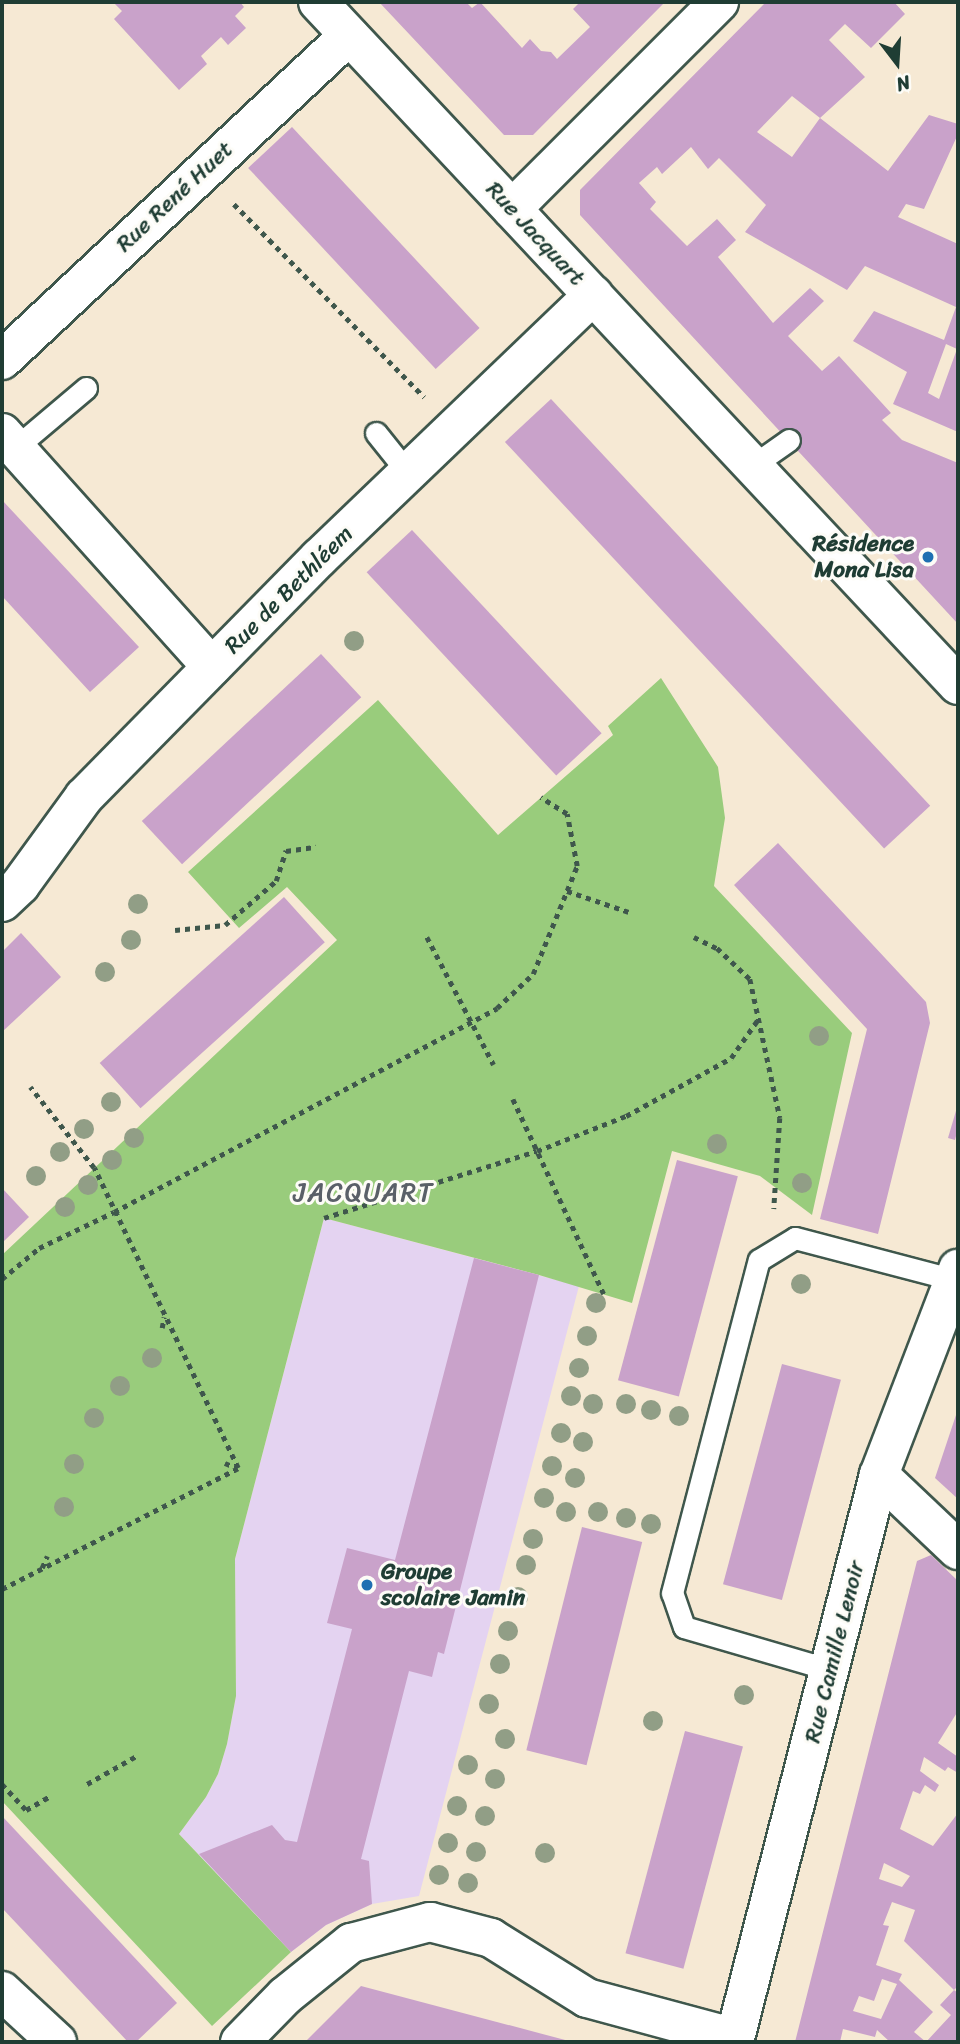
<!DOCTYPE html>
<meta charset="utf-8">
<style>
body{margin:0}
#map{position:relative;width:960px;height:2044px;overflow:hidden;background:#f6e9d4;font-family:Sriracha,sans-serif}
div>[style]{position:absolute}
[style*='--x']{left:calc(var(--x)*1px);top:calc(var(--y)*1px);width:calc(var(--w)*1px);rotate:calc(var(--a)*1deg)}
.built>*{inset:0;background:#e4d3f1}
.green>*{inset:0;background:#99cc7c}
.building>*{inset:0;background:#c9a2ca;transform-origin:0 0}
.path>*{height:4.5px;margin-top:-2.25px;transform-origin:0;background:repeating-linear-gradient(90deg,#3f574c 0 5px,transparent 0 10px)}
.roads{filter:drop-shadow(2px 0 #3f574c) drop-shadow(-2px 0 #3f574c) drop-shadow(0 2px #3f574c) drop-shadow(0 -2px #3f574c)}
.lane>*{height:21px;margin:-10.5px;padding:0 10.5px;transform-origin:10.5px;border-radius:10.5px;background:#fff}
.street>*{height:38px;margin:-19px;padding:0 19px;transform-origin:19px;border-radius:19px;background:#fff}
.secondary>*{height:38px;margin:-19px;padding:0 19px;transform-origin:19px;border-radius:19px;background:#fff}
.trees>*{width:20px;height:20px;margin:-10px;border-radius:50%;background:#919e86}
.dots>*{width:19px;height:19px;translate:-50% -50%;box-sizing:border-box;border:4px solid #fdfcf7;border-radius:50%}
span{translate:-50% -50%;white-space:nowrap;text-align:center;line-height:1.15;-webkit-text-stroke:6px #fdfcf7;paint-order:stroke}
.street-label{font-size:23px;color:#1f3d34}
.poi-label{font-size:23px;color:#1f3d34;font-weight:700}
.right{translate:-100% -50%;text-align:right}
.left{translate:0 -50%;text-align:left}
.quarter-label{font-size:26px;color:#5a6068;letter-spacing:2px}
.frame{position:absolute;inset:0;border:4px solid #1f3d34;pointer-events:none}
.north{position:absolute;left:862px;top:28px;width:70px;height:70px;-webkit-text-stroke:5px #fdfcf7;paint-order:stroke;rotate:163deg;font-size:19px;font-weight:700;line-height:28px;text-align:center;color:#1f3d34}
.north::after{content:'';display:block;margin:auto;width:24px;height:32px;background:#1f3d34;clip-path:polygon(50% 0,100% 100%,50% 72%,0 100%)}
</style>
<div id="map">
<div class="built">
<div style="clip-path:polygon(324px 1218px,579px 1286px,419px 1896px,372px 1904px,326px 1925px,291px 1952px,179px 1834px,206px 1797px,218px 1774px,227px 1744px,236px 1696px,235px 1559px)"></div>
</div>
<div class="green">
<div style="clip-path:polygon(661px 678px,718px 767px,725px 818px,714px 886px,852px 1033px,812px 1215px,760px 1176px,672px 1151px,632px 1303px,539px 1275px,324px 1218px,235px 1559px,236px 1696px,227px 1744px,218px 1774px,206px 1797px,179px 1834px,291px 1952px,212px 2026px,2px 1801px,2px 1255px,337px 940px,287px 887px,239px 928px,188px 872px,378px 700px,498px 835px,613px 735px,608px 726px)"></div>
</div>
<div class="building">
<div style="clip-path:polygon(113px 2px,240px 2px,244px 7px,235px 16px,246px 28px,228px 45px,221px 37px,201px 56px,207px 64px,179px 90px,114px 19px,122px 11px)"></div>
<div style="clip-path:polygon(379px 2px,466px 2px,472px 8px,480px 2px,522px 48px,530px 39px,541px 51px,551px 52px,557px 59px,590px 27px,573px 9px,580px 2px,665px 2px,533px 135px,504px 135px)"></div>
<div style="clip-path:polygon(evenodd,766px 2px,894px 2px,905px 14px,871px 48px,845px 24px,829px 40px,865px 77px,820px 118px,792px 96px,757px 132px,792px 157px,820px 118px,888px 171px,929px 115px,958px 124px,958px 134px,924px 209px,906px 204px,898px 217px,958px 244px,958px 432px,893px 404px,907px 372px,853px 341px,874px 311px,944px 340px,956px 307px,865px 266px,847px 290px,745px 232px,766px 205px,719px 158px,708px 169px,691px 147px,662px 174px,657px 167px,639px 183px,656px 202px,650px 209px,687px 246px,717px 219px,736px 240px,718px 257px,773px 323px,810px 288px,824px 301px,788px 336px,822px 371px,839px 356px,891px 413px,882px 420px,902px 440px,958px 463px,958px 624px,580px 215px,580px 190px,766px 2px,946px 344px,957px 349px,939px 399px,928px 393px,946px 344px)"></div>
<div style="left:292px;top:127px;width:275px;height:60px;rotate:47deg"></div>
<div style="left:551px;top:399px;width:556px;height:63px;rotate:47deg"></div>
<div style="clip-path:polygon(2px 500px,139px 647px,90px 692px,2px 596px)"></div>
<div style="left:412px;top:530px;width:278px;height:62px;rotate:47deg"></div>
<div style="left:321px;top:654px;width:59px;height:245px;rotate:47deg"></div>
<div style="clip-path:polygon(778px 843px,926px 1002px,930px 1023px,878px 1234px,820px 1219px,867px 1029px,734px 885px)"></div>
<div style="left:284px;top:897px;width:61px;height:248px;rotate:48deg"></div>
<div style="clip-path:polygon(21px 933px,61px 977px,2px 1032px,2px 952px)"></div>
<div style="clip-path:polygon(958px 1104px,958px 1128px,955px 1140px,948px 1138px)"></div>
<div style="left:677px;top:1160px;width:63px;height:228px;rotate:15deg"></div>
<div style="clip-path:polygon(2px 1188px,29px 1217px,2px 1243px)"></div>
<div style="clip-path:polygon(474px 1258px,539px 1275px,444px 1654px,438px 1652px,432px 1677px,409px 1671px,361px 1859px,369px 1861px,372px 1904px,326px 1925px,291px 1952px,199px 1854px,272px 1825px,285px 1840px,297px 1842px,352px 1629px,327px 1623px,347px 1548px,395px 1560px)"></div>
<div style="left:782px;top:1364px;width:61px;height:228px;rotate:15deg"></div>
<div style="clip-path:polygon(958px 1409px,958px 1499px,935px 1478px)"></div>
<div style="left:582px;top:1527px;width:62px;height:230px;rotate:14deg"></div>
<div style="clip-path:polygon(evenodd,931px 1555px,958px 1581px,958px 1711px,938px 1743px,958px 1757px,958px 1773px,948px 1767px,945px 1771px,924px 1757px,920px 1771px,939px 1785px,935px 1792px,925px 1785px,920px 1794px,913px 1791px,900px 1829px,933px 1846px,958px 1813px,958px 1986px,954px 1990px,904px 1941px,915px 1910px,892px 1902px,883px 1925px,889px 1926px,876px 1965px,902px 1974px,899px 1980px,933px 2012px,914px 2032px,926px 2042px,951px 2015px,940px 2005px,954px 1990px,958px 1993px,958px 2042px,890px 2042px,877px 2030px,875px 2037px,843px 2029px,840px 2042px,795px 2042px,917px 1561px,931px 1555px,884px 1863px,910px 1876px,902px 1887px,879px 1879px,884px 1863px,931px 1555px,882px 1979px,897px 1984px,881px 2019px,853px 2011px,859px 1996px,874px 2001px,882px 1979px)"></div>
<div style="left:685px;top:1731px;width:60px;height:230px;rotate:15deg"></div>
<div style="clip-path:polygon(2px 1816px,177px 2003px,136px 2042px,128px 2042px,2px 1908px)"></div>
<div style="clip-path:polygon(361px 1986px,569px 2041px,569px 2042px,305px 2042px)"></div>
</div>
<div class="path">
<div style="--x:234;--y:204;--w:271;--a:45.4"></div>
<div style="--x:567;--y:891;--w:65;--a:18.7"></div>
<div style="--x:175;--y:930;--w:50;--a:-5.7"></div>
<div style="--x:225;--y:925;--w:67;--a:-40.8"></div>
<div style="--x:276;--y:881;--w:32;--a:-72"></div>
<div style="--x:286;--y:851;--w:30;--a:-8"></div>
<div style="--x:427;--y:937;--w:144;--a:62.4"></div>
<div style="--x:694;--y:937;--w:25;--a:26"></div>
<div style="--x:717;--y:948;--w:45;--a:43.2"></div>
<div style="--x:750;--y:979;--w:142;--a:77.8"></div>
<div style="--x:780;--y:1118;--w:91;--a:93.8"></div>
<div style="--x:513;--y:1099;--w:215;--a:65"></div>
<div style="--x:324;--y:1218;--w:223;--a:-17.5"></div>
<div style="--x:537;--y:1151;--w:96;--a:-21.5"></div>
<div style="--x:626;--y:1116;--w:120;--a:-28.9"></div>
<div style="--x:731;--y:1058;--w:49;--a:-55"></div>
<div style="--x:2;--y:1279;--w:48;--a:-40"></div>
<div style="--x:39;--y:1248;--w:83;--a:-25.6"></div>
<div style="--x:114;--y:1212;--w:434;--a:-28"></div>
<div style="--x:497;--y:1008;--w:50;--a:-43.4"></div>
<div style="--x:533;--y:974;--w:117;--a:-67.8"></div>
<div style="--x:577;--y:866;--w:53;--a:-100.9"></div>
<div style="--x:567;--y:814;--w:31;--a:-148"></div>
<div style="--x:162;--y:1328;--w:11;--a:-80"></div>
<div style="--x:225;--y:1463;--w:13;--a:23"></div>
<div style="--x:42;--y:1568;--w:13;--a:-67"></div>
<div style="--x:2;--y:1589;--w:265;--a:-27.1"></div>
<div style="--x:238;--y:1468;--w:333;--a:-115.6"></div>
<div style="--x:94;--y:1168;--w:103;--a:-128.3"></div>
<div style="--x:2;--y:1784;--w:35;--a:47"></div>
<div style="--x:26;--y:1810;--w:28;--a:-30"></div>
<div style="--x:87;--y:1784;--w:59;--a:-29.6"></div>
</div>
<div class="roads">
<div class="lane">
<div style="--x:376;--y:433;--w:51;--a:51.3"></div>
<div style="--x:15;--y:448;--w:93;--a:-40.2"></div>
<div style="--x:752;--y:466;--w:45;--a:-35.1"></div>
<div style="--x:831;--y:1670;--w:153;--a:-163.7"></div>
<div style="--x:684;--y:1627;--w:36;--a:-109"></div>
<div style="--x:672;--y:1593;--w:344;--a:-75.4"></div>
<div style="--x:759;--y:1260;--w:42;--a:-31.4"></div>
<div style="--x:795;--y:1238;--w:165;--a:14.7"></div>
</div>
<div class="street">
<div style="--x:318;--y:2;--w:936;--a:46.86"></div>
<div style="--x:512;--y:209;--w:293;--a:-45"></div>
<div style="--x:2;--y:360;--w:475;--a:-43.1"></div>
<div style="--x:2;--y:433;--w:314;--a:48.1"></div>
<div style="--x:2;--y:902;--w:25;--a:-43"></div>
<div style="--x:20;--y:885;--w:109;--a:-54"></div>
<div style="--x:84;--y:797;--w:335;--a:-45.5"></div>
<div style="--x:319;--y:558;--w:380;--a:-43.8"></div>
<div style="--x:879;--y:1475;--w:109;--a:43.5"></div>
<div style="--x:2;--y:1991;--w:75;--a:42.8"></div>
<div style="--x:240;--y:2042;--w:64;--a:-45.6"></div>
<div style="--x:285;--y:1996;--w:85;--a:-38.8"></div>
<div style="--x:351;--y:1943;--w:82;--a:-14.9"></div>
<div style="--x:430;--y:1922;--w:63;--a:14.7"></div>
<div style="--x:491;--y:1938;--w:113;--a:32"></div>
<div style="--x:587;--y:1998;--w:153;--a:15.1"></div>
</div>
<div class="secondary">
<div style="--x:734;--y:2042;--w:585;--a:-75.66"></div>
<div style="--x:879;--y:1475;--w:221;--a:-69"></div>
</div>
</div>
<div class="trees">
<div style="left:354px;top:641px"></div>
<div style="left:138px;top:904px"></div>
<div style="left:131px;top:940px"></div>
<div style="left:105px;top:972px"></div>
<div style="left:819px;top:1036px"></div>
<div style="left:111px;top:1102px"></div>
<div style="left:84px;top:1129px"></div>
<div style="left:134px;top:1138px"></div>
<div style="left:717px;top:1144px"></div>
<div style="left:60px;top:1152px"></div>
<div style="left:112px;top:1160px"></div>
<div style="left:36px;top:1176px"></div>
<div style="left:802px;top:1183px"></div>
<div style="left:88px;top:1185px"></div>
<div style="left:65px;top:1207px"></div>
<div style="left:801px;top:1284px"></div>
<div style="left:596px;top:1303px"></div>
<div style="left:587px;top:1336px"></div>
<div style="left:152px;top:1358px"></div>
<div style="left:579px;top:1368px"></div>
<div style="left:120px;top:1386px"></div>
<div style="left:571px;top:1396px"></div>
<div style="left:593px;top:1404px"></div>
<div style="left:626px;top:1404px"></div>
<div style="left:651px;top:1410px"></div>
<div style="left:679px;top:1416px"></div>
<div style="left:94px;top:1418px"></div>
<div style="left:561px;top:1433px"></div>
<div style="left:583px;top:1442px"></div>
<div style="left:74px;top:1464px"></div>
<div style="left:552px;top:1466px"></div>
<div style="left:575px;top:1478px"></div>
<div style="left:544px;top:1498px"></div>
<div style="left:64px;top:1507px"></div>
<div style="left:566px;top:1512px"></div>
<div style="left:598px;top:1512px"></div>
<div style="left:626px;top:1518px"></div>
<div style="left:651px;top:1524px"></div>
<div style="left:533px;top:1539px"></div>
<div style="left:526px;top:1565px"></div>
<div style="left:518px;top:1597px"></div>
<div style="left:508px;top:1631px"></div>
<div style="left:500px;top:1664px"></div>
<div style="left:744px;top:1695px"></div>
<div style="left:489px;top:1704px"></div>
<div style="left:653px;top:1721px"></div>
<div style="left:505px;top:1739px"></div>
<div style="left:468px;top:1765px"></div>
<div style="left:495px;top:1779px"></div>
<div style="left:457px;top:1806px"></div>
<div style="left:485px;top:1816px"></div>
<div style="left:448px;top:1843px"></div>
<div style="left:476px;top:1852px"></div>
<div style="left:545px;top:1853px"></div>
<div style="left:439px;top:1875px"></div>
<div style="left:468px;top:1883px"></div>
</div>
<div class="dots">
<div style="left:928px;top:557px;background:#1f6fb2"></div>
<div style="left:367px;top:1585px;background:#1f6fb2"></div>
</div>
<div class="street-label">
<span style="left:175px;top:197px;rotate:-43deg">Rue René Huet</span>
<span style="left:535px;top:234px;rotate:47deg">Rue Jacquart</span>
<span style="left:289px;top:590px;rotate:-45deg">Rue de Bethléem</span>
<span style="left:835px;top:1652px;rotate:-76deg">Rue Camille Lenoir</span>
</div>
<div class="poi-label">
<span class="right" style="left:914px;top:557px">Résidence<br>Mona Lisa</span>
<span class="left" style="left:381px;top:1585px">Groupe<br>scolaire Jamin</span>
</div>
<div class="quarter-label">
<span style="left:364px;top:1193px">JACQUART</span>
</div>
<div class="frame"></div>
<div class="north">N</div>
</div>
